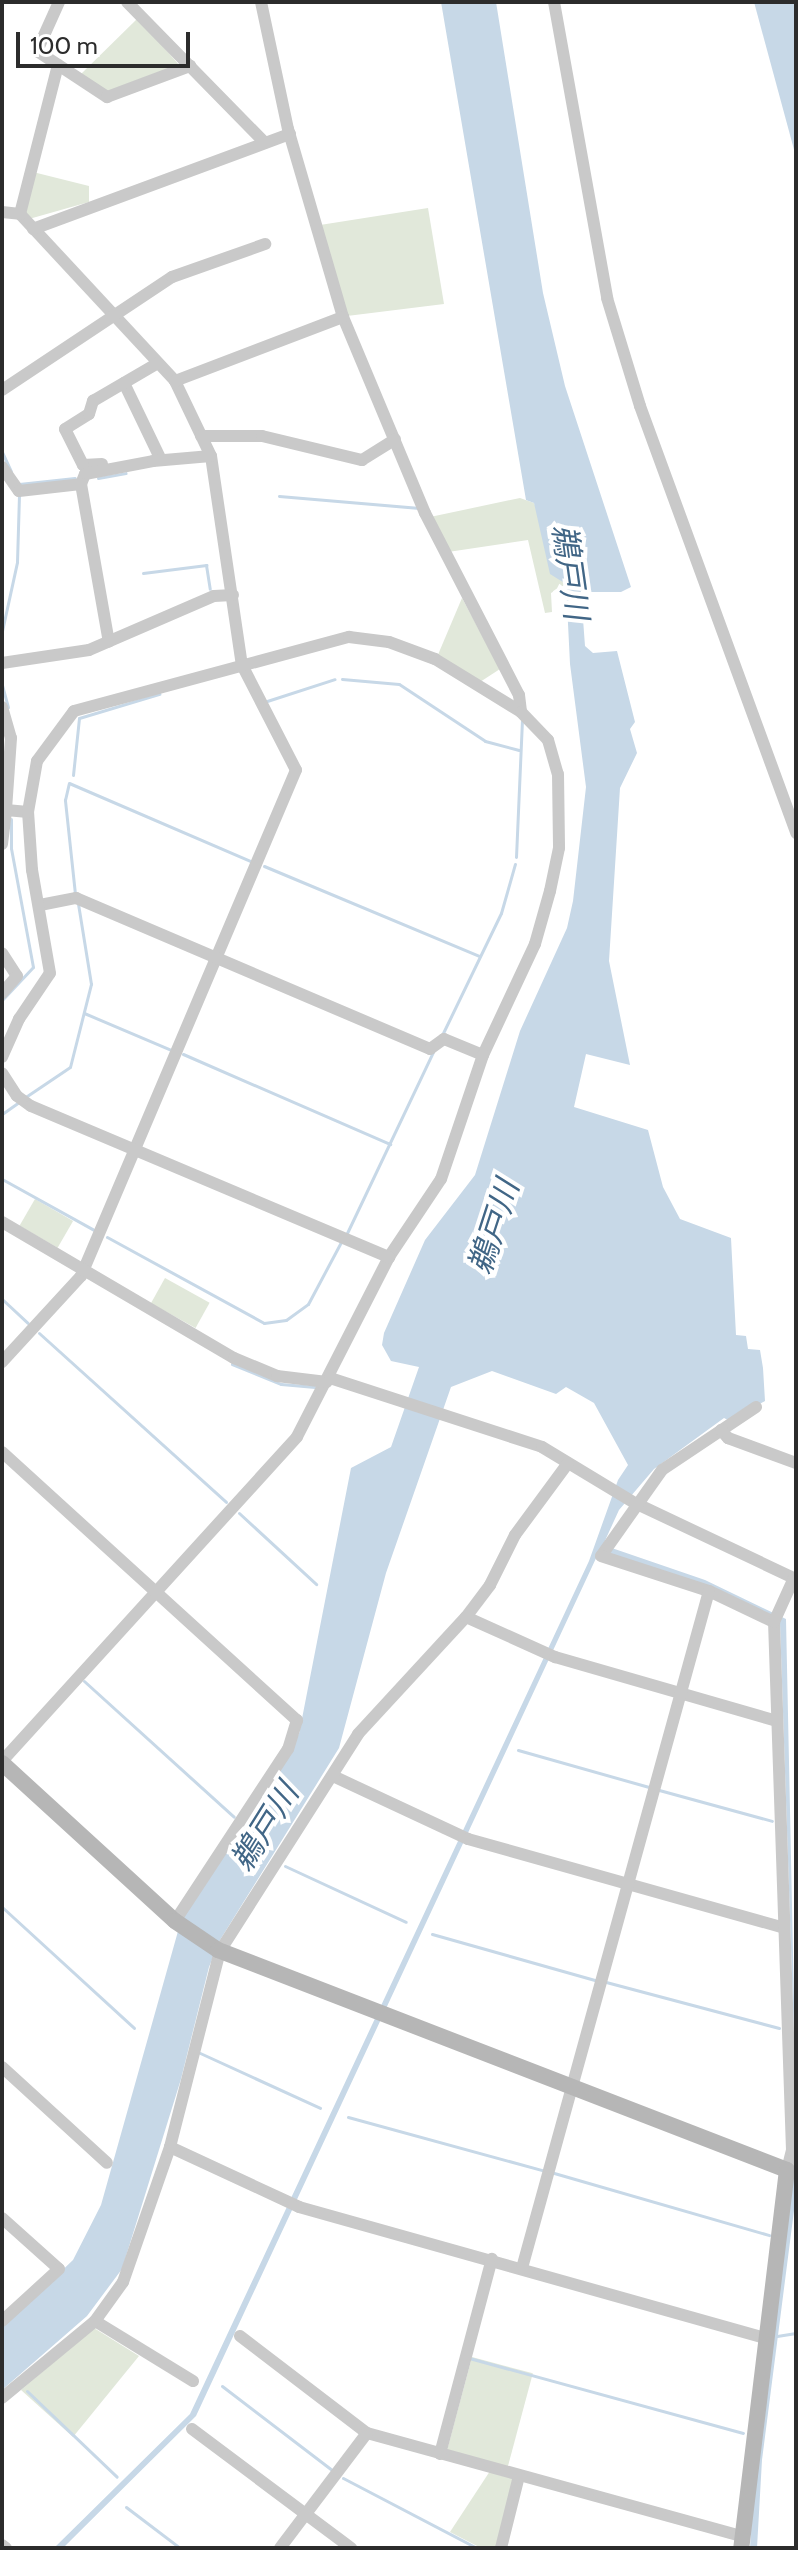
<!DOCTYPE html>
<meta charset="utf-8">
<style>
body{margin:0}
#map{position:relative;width:798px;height:2550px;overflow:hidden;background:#fff;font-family:Cabin,"Noto Sans JP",sans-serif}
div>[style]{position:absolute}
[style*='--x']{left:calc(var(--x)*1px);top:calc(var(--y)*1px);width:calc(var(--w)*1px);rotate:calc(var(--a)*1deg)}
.green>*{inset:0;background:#e1e8da;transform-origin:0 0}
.water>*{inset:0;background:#c7d8e7}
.stream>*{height:3px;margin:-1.5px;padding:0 1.5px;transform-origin:1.5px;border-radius:1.5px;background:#c7d8e7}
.street>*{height:12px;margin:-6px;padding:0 6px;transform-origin:6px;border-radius:6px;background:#c9c9c9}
.secondary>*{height:16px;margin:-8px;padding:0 8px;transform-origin:8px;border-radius:8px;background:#b6b6b6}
span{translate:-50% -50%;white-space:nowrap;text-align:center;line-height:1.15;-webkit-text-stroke:8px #fff;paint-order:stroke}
.water-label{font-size:32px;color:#416686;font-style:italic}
.frame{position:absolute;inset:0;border:4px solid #2c2c2c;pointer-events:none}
.scale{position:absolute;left:16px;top:32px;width:174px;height:36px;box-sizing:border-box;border:4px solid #2c2c2c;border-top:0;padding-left:10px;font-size:24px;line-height:28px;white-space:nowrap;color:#2c2c2c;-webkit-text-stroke:6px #fff;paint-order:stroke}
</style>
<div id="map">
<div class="green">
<div style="clip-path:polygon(138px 18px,180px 66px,110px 93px,81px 74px)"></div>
<div style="clip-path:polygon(33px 172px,89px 186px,89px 202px,29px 219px,23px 212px)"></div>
<div style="clip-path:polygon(428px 208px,444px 304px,347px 316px,320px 225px)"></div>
<div style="clip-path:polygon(520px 498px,534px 503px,566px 584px,551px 593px,552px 612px,545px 613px,528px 540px,448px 552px,430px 517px)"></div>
<div style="clip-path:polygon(462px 598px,500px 669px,480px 682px,437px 657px)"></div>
<div style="left:35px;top:1199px;width:44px;height:31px;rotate:30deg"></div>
<div style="left:165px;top:1278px;width:51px;height:29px;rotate:29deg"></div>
<div style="clip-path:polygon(94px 2328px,139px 2356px,73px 2437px,21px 2390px)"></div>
<div style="left:472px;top:2357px;width:63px;height:98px;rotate:15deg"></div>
<div style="clip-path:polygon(490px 2471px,514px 2479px,498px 2548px,481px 2548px,450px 2532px)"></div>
</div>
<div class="water">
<div style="clip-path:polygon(441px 2px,496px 2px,543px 293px,565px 386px,631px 587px,621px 592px,581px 592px,585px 646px,593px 653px,617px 651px,635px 722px,630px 729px,637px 753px,620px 788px,609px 961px,630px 1065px,586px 1054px,574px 1107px,648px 1130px,663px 1187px,680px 1219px,731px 1238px,736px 1335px,746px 1336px,748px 1349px,760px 1350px,763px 1368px,765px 1401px,730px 1421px,724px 1418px,654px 1469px,619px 1510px,603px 1545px,705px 1580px,786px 1619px,796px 2096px,780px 1623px,598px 1554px,196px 2416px,63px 2548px,54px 2548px,190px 2414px,589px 1561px,618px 1480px,628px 1465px,594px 1403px,566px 1387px,556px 1394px,492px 1371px,451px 1387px,386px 1573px,339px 1748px,220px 1940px,209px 1967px,181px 2079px,122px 2269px,87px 2316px,2px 2390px,2px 2328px,73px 2260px,101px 2205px,182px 1917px,299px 1734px,351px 1468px,391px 1447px,419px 1367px,391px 1361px,382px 1345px,384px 1333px,425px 1240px,475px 1175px,520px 1031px,567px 928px,573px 901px,586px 787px,570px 664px,566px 584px,550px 574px,534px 503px,526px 500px)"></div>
<div style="clip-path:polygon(754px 2px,796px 2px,796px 157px)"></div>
<div style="clip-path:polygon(796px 2154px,796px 2195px,762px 2460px,757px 2548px,750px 2548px,754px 2477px)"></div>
</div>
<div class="stream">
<div style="--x:2;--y:452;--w:21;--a:65"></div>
<div style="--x:98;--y:478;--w:28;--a:-10"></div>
<div style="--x:19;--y:484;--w:56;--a:-6.1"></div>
<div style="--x:279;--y:496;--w:141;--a:4.9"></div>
<div style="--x:143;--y:573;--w:64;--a:-7.2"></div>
<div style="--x:206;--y:565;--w:24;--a:81"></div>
<div style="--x:2;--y:631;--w:71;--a:-77.7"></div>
<div style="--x:17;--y:562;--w:66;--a:-88.3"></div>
<div style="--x:342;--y:679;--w:57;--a:5"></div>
<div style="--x:399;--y:684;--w:103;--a:33.5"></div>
<div style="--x:485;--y:741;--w:35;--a:15"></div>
<div style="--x:2;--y:685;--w:23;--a:75"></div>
<div style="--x:267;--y:701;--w:71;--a:-17.9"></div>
<div style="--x:73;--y:775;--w:57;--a:-84"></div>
<div style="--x:79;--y:718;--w:84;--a:-16.7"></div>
<div style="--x:516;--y:857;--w:136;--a:-87.5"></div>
<div style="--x:264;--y:866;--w:233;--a:22.7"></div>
<div style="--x:75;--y:894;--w:95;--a:-96.1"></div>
<div style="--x:65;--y:800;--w:17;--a:-77"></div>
<div style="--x:69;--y:783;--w:199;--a:23.3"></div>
<div style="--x:2;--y:1000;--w:45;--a:-46.8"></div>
<div style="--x:33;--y:967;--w:121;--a:-100.5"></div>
<div style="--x:11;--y:848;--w:29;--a:-90"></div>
<div style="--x:84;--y:1013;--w:95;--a:23"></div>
<div style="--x:443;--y:1033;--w:133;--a:-64.2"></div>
<div style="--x:501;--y:913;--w:51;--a:-74.1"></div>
<div style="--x:183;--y:1054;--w:226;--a:23.5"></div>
<div style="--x:24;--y:1098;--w:55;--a:-34"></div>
<div style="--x:70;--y:1067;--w:86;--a:-75.8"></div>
<div style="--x:91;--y:984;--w:81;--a:-99.2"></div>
<div style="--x:2;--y:1114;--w:19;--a:-35"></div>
<div style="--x:2;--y:1179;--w:107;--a:29"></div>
<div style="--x:347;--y:1233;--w:200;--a:-64.6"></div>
<div style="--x:107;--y:1237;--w:179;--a:28.7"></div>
<div style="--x:264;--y:1323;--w:22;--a:-8"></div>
<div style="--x:286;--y:1320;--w:27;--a:-36"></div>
<div style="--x:308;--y:1304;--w:70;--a:-62"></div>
<div style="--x:2;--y:1299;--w:35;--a:43"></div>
<div style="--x:39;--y:1333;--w:252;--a:42.1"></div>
<div style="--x:232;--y:1364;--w:53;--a:22.2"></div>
<div style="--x:281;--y:1384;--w:34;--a:5"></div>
<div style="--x:239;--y:1513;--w:105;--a:42.7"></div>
<div style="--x:84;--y:1681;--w:202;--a:42.2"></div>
<div style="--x:518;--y:1750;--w:136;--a:15.8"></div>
<div style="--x:659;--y:1790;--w:117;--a:15.3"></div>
<div style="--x:285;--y:1866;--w:133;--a:24.8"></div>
<div style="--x:2;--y:1907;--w:179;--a:42.5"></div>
<div style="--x:432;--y:1934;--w:169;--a:15.8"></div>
<div style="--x:606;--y:1982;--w:179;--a:14.9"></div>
<div style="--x:200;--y:2053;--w:132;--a:24.6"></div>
<div style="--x:348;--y:2117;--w:204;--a:15.3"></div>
<div style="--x:554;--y:2173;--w:224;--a:16.1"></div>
<div style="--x:777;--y:2336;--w:19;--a:-9"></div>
<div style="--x:469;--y:2358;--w:284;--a:15.3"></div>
<div style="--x:222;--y:2386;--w:140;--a:37.4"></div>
<div style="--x:27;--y:2391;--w:124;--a:43.7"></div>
<div style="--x:343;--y:2478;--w:151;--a:27.6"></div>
<div style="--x:126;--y:2507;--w:68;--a:37.2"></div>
</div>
<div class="street">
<div style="--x:59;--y:2;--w:54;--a:114.2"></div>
<div style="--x:37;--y:51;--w:84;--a:33.3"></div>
<div style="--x:107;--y:97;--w:89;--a:-20.5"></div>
<div style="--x:127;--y:2;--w:197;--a:45.6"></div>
<div style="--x:261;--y:2;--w:130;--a:78"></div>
<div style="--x:288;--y:129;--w:196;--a:73.7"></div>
<div style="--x:343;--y:317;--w:212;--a:67.3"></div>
<div style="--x:425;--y:513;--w:205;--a:62.7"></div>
<div style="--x:519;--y:695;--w:17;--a:83"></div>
<div style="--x:554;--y:2;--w:301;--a:79.8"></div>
<div style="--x:607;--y:298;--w:113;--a:73"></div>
<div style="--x:640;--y:406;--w:455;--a:69.9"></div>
<div style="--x:2;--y:212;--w:18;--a:6"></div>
<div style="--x:20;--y:214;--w:228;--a:47.1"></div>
<div style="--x:175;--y:381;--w:83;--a:64.4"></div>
<div style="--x:211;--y:456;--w:211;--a:81.6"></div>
<div style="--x:242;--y:665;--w:118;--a:62.8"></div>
<div style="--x:296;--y:770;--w:550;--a:113.02"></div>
<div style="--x:81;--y:1276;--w:117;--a:132.6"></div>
<div style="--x:20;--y:214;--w:154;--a:-75.7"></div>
<div style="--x:33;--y:229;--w:274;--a:-20.3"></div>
<div style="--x:175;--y:381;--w:180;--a:-20.9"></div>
<div style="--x:124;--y:383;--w:85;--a:64.3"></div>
<div style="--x:2;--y:390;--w:204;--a:-33.6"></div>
<div style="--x:172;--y:277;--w:99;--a:-19.5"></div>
<div style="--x:201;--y:436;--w:61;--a:0"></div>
<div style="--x:262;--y:436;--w:103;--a:13.5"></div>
<div style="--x:362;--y:460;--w:39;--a:-32"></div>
<div style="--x:102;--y:464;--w:19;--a:177"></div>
<div style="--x:83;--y:465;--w:40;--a:-116.6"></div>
<div style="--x:65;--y:429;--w:28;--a:-32"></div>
<div style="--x:89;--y:414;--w:14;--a:-73"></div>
<div style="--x:93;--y:401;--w:75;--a:-30.3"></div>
<div style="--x:2;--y:467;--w:29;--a:55"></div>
<div style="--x:19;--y:491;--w:62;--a:-6.4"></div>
<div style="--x:81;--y:484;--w:11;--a:-68"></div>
<div style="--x:85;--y:474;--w:69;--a:-10.8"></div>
<div style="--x:153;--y:461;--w:58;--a:-4.9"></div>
<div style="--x:81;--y:484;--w:160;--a:80"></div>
<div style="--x:2;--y:663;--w:88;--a:-8.5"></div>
<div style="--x:89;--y:650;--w:136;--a:-23.4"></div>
<div style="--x:214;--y:596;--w:19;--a:-3"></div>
<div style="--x:2;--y:707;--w:32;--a:74"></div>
<div style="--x:11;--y:738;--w:72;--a:94"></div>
<div style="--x:2;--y:844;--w:34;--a:-83"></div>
<div style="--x:6;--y:810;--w:22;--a:5"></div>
<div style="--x:40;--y:905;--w:37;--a:-11"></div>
<div style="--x:76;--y:898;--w:385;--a:23.1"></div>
<div style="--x:430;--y:1049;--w:17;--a:-36"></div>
<div style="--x:444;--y:1039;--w:42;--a:22.3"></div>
<div style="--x:2;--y:953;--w:27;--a:57"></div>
<div style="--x:17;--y:976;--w:23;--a:131"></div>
<div style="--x:2;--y:1057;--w:42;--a:-65.9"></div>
<div style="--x:19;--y:1019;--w:55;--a:-56"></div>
<div style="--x:50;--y:973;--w:105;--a:-99.9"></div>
<div style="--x:32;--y:870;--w:58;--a:-93.9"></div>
<div style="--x:28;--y:812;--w:52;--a:-80"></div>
<div style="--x:37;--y:761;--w:62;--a:-53.5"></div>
<div style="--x:74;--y:711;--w:285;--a:-15.1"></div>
<div style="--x:349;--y:637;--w:40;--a:7.1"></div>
<div style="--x:389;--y:642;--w:49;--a:20.3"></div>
<div style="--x:435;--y:659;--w:101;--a:31.6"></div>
<div style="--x:521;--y:712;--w:39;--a:46"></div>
<div style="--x:548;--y:740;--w:35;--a:74"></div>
<div style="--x:558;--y:774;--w:74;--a:89.2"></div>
<div style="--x:559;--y:848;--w:44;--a:101.8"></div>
<div style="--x:550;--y:891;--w:55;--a:105.8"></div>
<div style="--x:535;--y:944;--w:123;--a:115.1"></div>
<div style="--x:483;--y:1055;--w:131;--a:108.7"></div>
<div style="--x:441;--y:1179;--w:94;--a:123.7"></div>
<div style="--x:389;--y:1257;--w:202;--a:117.1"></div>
<div style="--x:297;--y:1437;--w:438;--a:132.3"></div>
<div style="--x:2;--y:1073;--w:27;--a:57"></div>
<div style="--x:17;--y:1096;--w:17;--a:36"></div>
<div style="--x:31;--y:1106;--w:389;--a:22.9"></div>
<div style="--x:2;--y:1222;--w:269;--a:30.4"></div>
<div style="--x:234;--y:1358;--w:47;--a:22.7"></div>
<div style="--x:277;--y:1376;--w:50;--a:6.8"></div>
<div style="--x:330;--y:1378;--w:223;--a:18"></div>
<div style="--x:542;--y:1447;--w:109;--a:31.1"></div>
<div style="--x:635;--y:1503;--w:178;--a:25.3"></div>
<div style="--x:756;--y:1407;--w:113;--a:146.2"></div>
<div style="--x:662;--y:1470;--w:105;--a:125.3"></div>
<div style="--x:601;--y:1556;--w:114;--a:18"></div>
<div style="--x:709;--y:1591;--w:72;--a:25.5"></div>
<div style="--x:721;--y:1430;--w:11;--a:49"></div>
<div style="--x:728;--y:1438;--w:72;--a:20.2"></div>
<div style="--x:2;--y:1452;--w:399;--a:42.3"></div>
<div style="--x:297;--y:1720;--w:30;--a:107"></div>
<div style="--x:288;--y:1749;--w:206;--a:123.3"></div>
<div style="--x:466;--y:1617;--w:98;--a:24.2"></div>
<div style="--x:555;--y:1657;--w:231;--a:16.1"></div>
<div style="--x:333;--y:1776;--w:149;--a:25"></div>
<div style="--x:468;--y:1839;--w:328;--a:15.7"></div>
<div style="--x:2;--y:2067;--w:142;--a:42.4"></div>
<div style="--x:170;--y:2147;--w:142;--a:24.9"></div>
<div style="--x:299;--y:2207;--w:482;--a:15.7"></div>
<div style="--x:787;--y:2170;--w:21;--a:-76"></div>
<div style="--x:792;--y:2150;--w:528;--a:-91.95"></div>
<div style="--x:774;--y:1622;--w:48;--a:-65.6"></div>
<div style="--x:2;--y:2218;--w:76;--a:41.8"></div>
<div style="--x:59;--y:2269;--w:77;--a:137.6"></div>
<div style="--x:522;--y:2268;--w:702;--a:-74.56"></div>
<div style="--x:95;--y:2321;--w:115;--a:31.5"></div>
<div style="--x:240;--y:2336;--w:160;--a:37.4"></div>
<div style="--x:367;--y:2433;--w:388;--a:15.4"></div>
<div style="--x:2;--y:2398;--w:121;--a:-39.6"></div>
<div style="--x:95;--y:2321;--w:48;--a:-54.3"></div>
<div style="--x:123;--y:2282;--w:143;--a:-70.8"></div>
<div style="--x:170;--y:2147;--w:202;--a:-75.7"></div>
<div style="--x:220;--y:1951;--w:257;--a:-57.5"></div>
<div style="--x:358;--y:1734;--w:159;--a:-47.3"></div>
<div style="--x:466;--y:1617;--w:40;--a:-53"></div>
<div style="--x:490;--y:1585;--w:56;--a:-63.4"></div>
<div style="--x:515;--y:1535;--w:89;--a:-53.6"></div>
<div style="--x:192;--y:2429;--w:199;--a:36.8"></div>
<div style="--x:440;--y:2454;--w:202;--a:-75.1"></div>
<div style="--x:2;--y:2545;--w:5;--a:37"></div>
<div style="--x:280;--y:2548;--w:144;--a:-52.9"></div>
<div style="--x:501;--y:2548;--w:74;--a:-76"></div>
</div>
<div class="secondary">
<div style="--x:2;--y:1763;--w:234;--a:42.4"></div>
<div style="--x:175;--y:1921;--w:52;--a:34"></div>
<div style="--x:218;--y:1950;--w:610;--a:21.14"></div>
<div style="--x:787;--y:2170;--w:381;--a:96.9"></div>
</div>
<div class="water-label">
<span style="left:570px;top:572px;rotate:82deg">鵜戸川</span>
<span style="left:494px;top:1227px;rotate:-72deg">鵜戸川</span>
<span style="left:265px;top:1827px;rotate:-58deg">鵜戸川</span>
</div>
<div class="frame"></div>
<div class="scale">100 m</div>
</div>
